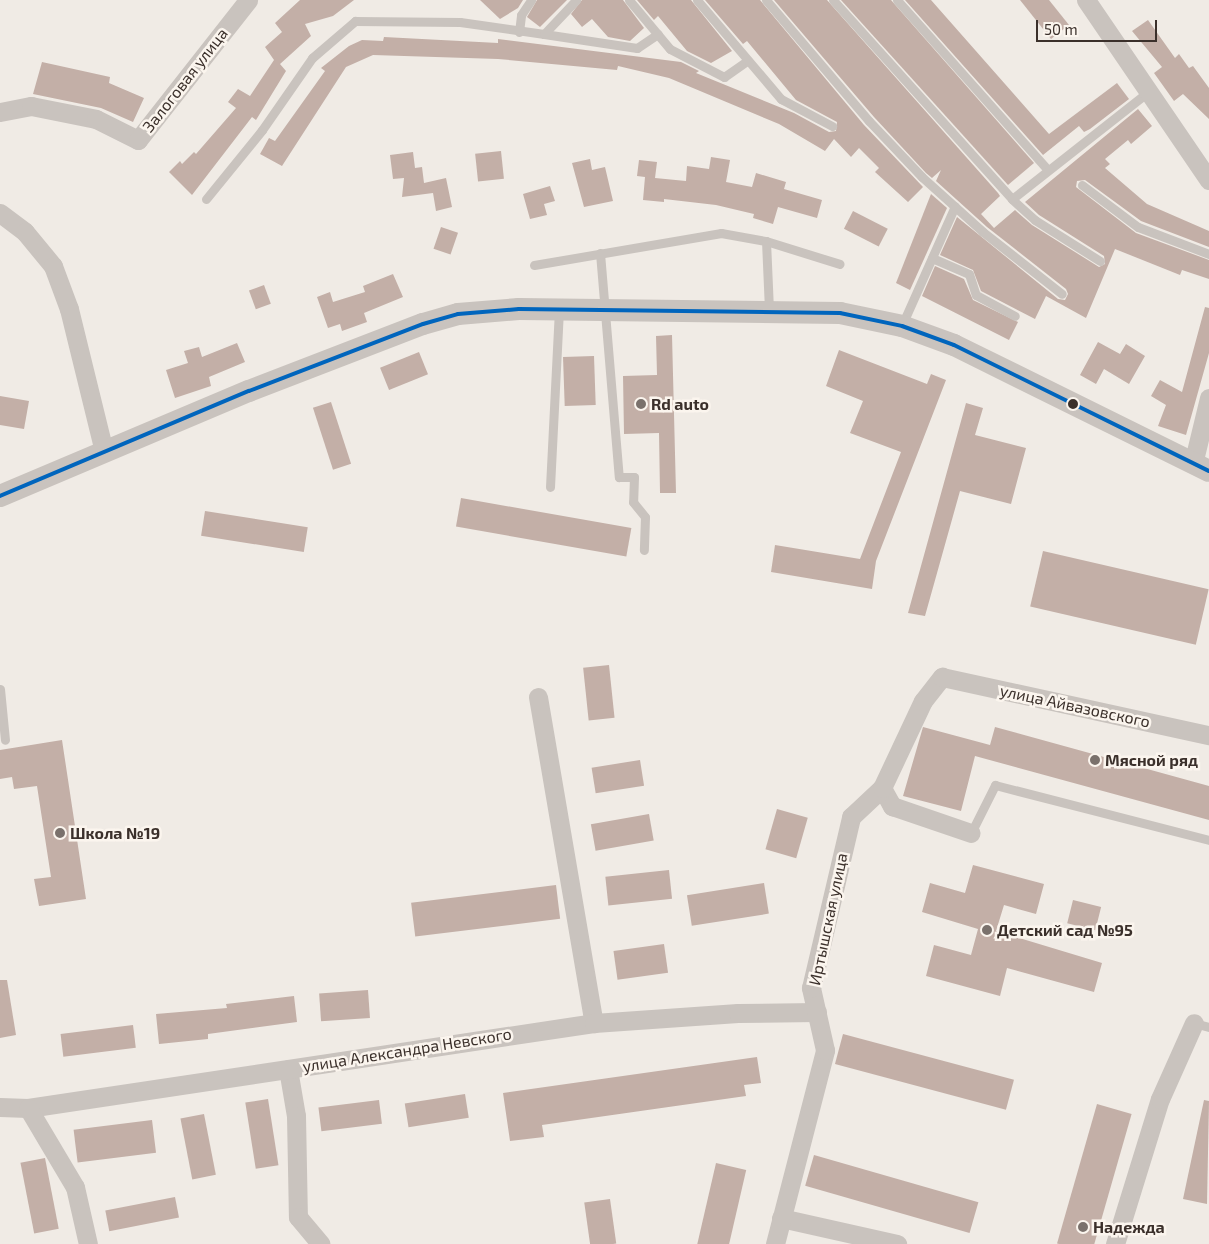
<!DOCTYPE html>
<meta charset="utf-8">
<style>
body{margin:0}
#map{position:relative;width:1209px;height:1244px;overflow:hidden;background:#f0ebe5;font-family:"Exo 2",sans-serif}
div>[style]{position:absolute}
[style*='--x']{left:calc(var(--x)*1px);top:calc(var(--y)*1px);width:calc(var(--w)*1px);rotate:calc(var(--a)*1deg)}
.building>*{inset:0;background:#c3afa7;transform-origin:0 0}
.service>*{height:9px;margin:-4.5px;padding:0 4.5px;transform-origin:4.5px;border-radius:4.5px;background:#c9c3be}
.minor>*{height:19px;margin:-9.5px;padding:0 9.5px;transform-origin:9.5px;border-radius:9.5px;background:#c9c3be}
.tertiary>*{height:22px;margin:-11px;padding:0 11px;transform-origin:11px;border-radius:11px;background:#c9c3be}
.bus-1>*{height:4px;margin:-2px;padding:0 2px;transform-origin:2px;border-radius:2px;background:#0065bd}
.dots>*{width:14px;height:14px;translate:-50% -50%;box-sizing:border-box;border:2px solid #fbf5ee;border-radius:50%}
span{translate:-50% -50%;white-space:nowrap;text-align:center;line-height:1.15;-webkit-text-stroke:5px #fbf5ee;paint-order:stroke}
.street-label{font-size:16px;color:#3b302b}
.poi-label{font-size:16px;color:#3b302b;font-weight:700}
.left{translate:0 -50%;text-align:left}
.scale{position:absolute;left:1036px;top:20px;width:121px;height:22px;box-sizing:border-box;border:2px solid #3b302b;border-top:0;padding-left:6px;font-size:15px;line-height:18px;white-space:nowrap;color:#3b302b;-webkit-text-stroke:4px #fbf5ee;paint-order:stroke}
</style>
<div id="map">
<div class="building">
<div style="clip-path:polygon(300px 0,354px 0,333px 16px,305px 24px,311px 36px,280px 64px,286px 71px,256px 120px,252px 117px,192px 195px,169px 172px,180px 161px,182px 164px,194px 152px,196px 154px,236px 108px,228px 102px,238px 89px,250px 96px,274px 60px,265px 47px,282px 32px,275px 23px)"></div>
<div style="clip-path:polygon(480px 0,523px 0,518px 8px,500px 19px)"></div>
<div style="clip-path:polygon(537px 0,567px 0,540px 27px,527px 17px)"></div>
<div style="clip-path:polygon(582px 0,623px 0,644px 28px,630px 41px,608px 37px,592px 19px,582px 27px,571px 14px)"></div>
<div style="clip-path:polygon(637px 0,691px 0,732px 51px,711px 63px,687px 51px,658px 16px,654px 20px)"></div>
<div style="clip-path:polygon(705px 0,760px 0,864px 125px,923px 187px,908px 202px,875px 172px,879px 168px,859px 148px,851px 157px,834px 139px,825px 151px,779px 124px,669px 78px,618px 66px,617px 70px,498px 59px,373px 55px,346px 67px,282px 166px,260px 154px,269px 138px,275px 141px,325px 71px,321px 68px,349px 46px,362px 40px,383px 41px,384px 37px,498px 43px,498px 39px,681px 62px,699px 71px,696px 73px,794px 113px,829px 132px,836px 131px,837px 122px,796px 100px,747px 41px,743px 44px)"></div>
<div style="clip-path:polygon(774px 0,827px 0,998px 193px,1000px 196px,981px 214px,994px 228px,1015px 210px,1032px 225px,1099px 267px,1105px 264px,1104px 256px,1039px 215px,1025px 202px,1138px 109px,1152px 126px,1131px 144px,1128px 140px,1105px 159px,1110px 164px,1105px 168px,1147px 204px,1209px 231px,1209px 247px,1141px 221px,1085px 180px,1077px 181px,1076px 187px,1136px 233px,1209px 260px,1209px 279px,1182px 270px,1180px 275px,1115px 249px,1086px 318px,1046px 296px,1035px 319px,981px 291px,973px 270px,940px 255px,957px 217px,1058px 299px,1065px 300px,1068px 294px,1066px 289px,987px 227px,936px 181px,941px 170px,932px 178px,926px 173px,874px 117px)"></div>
<div style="clip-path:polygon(841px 0,891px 0,1034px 163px,1008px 185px)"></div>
<div style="clip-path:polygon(905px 0,931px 0,1049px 134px,1117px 83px,1129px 99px,1090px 129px,1084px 132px,1079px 126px,1043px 155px)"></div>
<div style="clip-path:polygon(1020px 0,1049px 0,1069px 25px,1051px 39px)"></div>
<div style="clip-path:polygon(1148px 20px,1175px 58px,1179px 54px,1189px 68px,1193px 66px,1209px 88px,1209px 119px,1183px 94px,1174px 101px,1154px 73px,1162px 67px,1132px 31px)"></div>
<div style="clip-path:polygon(42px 62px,110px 77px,109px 83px,144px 98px,133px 122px,101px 108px,33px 94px)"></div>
<div style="left:501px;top:151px;width:28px;height:26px;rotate:84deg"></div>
<div style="clip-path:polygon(413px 152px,415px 168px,422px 167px,424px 183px,446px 178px,452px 207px,436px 211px,433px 193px,402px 197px,404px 178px,393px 179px,390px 155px)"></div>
<div style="clip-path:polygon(711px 157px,730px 160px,726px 182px,752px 187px,756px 173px,786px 182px,784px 189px,822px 200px,817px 218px,778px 207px,773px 224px,753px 218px,754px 214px,716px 205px,664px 199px,664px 202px,643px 200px,645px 177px,637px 176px,639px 160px,657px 162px,655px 178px,686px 181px,687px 166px,709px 169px)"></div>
<div style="clip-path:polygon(590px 159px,592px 170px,605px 167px,613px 201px,584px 207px,572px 163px)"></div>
<div style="clip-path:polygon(550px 186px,555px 201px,544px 204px,547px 215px,530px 219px,523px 194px)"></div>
<div style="clip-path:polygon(931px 194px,947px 208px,910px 290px,896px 283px)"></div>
<div style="left:853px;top:211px;width:39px;height:20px;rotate:27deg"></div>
<div style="left:441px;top:227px;width:18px;height:23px;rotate:19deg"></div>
<div style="clip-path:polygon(935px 266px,964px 279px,973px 300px,1018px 322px,1009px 340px,922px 296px)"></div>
<div style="clip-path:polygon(393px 274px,403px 297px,364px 313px,367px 322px,342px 331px,340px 324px,328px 328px,317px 297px,330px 292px,333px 302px,365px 292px,363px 286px)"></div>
<div style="left:264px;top:285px;width:20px;height:16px;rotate:70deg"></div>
<div style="clip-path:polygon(1205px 307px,1209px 308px,1209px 353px,1186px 435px,1158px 426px,1166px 405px,1151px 396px,1160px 380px,1182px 392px)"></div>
<div style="clip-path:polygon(672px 335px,676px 493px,660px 493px,659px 433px,624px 434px,623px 376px,657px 375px,656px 336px)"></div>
<div style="clip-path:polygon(1098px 342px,1120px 354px,1126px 344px,1145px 356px,1129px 384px,1104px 369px,1096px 384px,1080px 375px)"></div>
<div style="clip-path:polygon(237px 343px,245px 362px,209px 377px,211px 386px,175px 398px,166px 370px,188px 363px,184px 351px,199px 347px,202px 357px)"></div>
<div style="clip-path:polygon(839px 350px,927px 384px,931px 374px,946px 380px,876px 561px,872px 589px,771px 572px,775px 545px,860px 559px,901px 452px,850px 433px,863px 401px,826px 386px)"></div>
<div style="left:419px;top:352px;width:24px;height:42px;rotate:68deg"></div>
<div style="left:594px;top:356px;width:49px;height:31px;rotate:88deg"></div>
<div style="clip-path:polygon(0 396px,29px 401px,24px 429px,0 425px)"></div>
<div style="left:331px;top:402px;width:65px;height:19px;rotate:72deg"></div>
<div style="clip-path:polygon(966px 403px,983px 408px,975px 435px,1026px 448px,1011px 504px,960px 491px,925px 616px,908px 613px)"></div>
<div style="left:461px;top:498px;width:173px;height:29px;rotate:10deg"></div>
<div style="left:205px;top:511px;width:104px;height:25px;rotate:9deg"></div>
<div style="left:1043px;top:551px;width:170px;height:57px;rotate:13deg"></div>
<div style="left:609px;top:665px;width:53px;height:26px;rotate:84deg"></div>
<div style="clip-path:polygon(923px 727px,990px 745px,995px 727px,1209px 786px,1209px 820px,975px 756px,961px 811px,903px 796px)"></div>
<div style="clip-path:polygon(62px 740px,86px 899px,39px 906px,34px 879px,51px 877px,37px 786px,14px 789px,12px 777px,0 779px,0 750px)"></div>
<div style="left:640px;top:760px;width:26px;height:49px;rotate:81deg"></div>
<div style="left:777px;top:809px;width:32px;height:42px;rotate:16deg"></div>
<div style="left:649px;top:814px;width:27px;height:59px;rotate:80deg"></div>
<div style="clip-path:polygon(973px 865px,1044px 884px,1036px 914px,1004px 905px,996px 931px,1102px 963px,1094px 992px,1007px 968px,1000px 996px,926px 976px,934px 945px,971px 955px,978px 929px,922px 912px,930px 883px,965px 893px)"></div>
<div style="left:669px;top:870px;width:29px;height:64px;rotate:84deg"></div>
<div style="left:764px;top:883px;width:31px;height:78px;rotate:81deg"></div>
<div style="left:556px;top:885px;width:34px;height:146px;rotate:83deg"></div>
<div style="left:1073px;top:900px;width:29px;height:24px;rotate:14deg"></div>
<div style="left:664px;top:944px;width:29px;height:51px;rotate:82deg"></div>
<div style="clip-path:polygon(0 980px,7px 980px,16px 1035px,0 1038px)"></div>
<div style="left:368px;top:990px;width:28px;height:49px;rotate:86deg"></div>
<div style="clip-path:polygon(294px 996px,297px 1022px,208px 1034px,208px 1039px,159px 1044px,156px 1014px,227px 1008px,226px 1004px)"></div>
<div style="left:133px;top:1025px;width:23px;height:73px;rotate:83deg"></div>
<div style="left:843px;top:1034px;width:177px;height:31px;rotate:15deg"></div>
<div style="clip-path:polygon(757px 1057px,761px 1083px,744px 1085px,746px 1096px,542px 1125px,544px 1137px,510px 1141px,503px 1093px)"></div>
<div style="left:465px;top:1094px;width:24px;height:61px;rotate:81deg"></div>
<div style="left:268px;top:1099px;width:67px;height:23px;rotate:81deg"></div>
<div style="left:379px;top:1100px;width:24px;height:61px;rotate:83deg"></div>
<div style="clip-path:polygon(1204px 1100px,1209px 1101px,1207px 1204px,1183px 1199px)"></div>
<div style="left:1097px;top:1104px;width:36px;height:145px;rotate:16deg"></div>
<div style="left:204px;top:1114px;width:62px;height:24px;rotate:79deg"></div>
<div style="left:152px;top:1120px;width:33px;height:79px;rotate:83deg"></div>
<div style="left:814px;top:1155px;width:171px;height:32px;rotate:16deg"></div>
<div style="left:45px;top:1158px;width:72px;height:25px;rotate:79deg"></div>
<div style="left:716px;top:1163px;width:31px;height:84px;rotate:13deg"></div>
<div style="left:175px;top:1197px;width:21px;height:71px;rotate:79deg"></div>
<div style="left:610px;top:1199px;width:45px;height:26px;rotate:82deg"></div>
</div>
<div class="service">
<div style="--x:629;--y:0;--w:64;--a:50.1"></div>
<div style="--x:670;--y:49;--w:61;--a:27.4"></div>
<div style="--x:724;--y:77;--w:29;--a:-35"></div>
<div style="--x:697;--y:0;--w:130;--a:49.7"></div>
<div style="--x:781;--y:99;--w:58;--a:27.9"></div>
<div style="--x:766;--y:0;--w:159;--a:49.6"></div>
<div style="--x:869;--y:121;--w:77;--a:46.6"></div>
<div style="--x:922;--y:177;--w:82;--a:42"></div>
<div style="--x:983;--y:232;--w:100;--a:38.1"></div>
<div style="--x:833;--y:0;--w:268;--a:48"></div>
<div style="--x:897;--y:0;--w:227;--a:48.4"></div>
<div style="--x:519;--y:32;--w:17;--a:-83"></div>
<div style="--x:521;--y:15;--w:18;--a:-56"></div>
<div style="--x:544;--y:34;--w:94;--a:8.6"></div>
<div style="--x:637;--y:48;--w:25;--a:-34"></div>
<div style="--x:1082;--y:185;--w:70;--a:36.9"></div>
<div style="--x:1138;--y:227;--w:76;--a:20.8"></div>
<div style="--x:206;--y:199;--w:89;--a:-50.9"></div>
<div style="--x:262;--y:130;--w:88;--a:-55.2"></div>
<div style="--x:312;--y:58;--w:57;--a:-40.7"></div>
<div style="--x:355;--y:21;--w:105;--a:0.5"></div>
<div style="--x:460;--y:22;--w:85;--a:8.1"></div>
<div style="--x:544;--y:34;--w:47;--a:-46.7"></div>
<div style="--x:766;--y:241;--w:69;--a:87.5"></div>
<div style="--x:600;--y:253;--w:225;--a:85.2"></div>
<div style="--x:619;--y:477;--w:15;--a:0"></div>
<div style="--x:634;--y:477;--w:25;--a:92"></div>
<div style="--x:633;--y:502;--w:19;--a:51"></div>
<div style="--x:645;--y:517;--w:33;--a:92"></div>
<div style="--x:932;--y:258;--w:40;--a:23.4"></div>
<div style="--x:969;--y:274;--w:22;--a:72"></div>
<div style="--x:976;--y:295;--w:44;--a:28.3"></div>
<div style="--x:1100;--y:261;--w:77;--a:-147.8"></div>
<div style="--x:1035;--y:220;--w:31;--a:-138"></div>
<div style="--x:1012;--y:199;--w:174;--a:-38.2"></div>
<div style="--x:534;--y:265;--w:190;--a:-9.7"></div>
<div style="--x:721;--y:233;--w:46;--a:10.1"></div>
<div style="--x:766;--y:241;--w:77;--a:17.3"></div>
<div style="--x:902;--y:325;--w:130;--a:-66"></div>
<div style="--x:550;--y:487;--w:178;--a:-87.1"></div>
<div style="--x:0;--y:689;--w:51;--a:84.4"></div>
<div style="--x:971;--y:833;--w:54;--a:-63.4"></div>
<div style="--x:995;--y:785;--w:221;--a:14.4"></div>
<div style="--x:1194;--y:1023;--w:16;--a:15"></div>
</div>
<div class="minor">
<div style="--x:1086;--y:0;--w:218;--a:55.7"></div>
<div style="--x:0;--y:112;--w:32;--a:-11"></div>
<div style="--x:31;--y:106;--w:66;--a:11.3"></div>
<div style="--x:96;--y:119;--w:47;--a:26.6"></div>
<div style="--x:138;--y:140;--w:178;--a:-51.8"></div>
<div style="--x:0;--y:213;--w:31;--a:37"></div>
<div style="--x:25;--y:232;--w:44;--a:50.5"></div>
<div style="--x:53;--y:266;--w:46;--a:69.6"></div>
<div style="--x:69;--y:309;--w:147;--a:76.2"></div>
<div style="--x:1193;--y:464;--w:68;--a:-76.4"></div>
<div style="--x:538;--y:697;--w:331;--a:80.3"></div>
<div style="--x:882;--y:788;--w:21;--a:61"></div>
<div style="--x:892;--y:806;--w:83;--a:18.9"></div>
<div style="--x:288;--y:1069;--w:48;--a:80.3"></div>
<div style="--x:296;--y:1116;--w:101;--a:88.9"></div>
<div style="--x:298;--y:1217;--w:35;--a:50"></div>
<div style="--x:0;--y:1107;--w:28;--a:2"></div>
<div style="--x:28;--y:1108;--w:572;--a:-8.54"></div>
<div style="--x:594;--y:1023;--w:144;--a:-4"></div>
<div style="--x:738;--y:1013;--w:79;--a:-0.7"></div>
<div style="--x:28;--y:1108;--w:92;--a:59.3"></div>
<div style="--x:75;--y:1187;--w:58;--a:77.2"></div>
<div style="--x:781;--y:1218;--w:119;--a:12.6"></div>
<div style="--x:775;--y:1244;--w:200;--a:-75.5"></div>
<div style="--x:825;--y:1050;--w:64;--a:-102.7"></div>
<div style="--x:811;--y:988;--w:176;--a:-76.8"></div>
<div style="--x:851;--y:817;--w:42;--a:-43.1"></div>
<div style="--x:882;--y:788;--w:96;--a:-64.8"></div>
<div style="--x:923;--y:701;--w:31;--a:-52"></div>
<div style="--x:942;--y:677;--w:273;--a:12.3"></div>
<div style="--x:1115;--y:1244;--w:152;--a:-72.8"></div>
<div style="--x:1160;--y:1099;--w:83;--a:-65.9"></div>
</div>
<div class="tertiary">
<div style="--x:0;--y:496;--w:270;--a:-22.9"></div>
<div style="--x:249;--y:391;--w:186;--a:-21.1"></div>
<div style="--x:423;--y:324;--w:36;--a:-16"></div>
<div style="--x:458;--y:314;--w:61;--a:-4.7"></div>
<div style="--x:519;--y:309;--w:321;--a:0.7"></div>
<div style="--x:840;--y:313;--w:63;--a:11.8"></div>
<div style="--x:902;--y:326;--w:55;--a:20.1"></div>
<div style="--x:954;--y:345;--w:284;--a:26.3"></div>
</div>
<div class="bus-1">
<div style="--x:0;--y:496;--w:270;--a:-22.9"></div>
<div style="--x:249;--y:391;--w:186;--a:-21.1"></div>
<div style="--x:423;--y:324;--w:36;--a:-16"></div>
<div style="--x:458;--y:314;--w:61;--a:-4.7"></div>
<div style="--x:519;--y:309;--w:321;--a:0.7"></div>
<div style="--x:840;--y:313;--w:63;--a:11.8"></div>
<div style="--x:902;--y:326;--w:55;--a:20.1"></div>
<div style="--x:954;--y:345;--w:284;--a:26.3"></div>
</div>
<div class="dots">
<div style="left:641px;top:404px;background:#7a716c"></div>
<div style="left:1073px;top:404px;background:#3b302b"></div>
<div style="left:1095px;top:760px;background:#7a716c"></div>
<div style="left:60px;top:833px;background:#7a716c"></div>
<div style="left:987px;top:930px;background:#7a716c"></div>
<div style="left:1083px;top:1227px;background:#7a716c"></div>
</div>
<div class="street-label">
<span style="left:185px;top:80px;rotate:-52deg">Залоговая улица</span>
<span style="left:1075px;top:706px;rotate:12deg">улица Айвазовского</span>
<span style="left:828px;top:919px;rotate:-78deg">Иртышская улица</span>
<span style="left:407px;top:1050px;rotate:-9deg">улица Александра Невского</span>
</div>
<div class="poi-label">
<span class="left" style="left:651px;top:404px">Rd auto</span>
<span class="left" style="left:1105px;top:760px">Мясной ряд</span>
<span class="left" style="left:70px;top:833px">Школа №19</span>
<span class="left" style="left:997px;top:930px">Детский сад №95</span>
<span class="left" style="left:1093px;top:1227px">Надежда</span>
</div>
<div class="scale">50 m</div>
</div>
